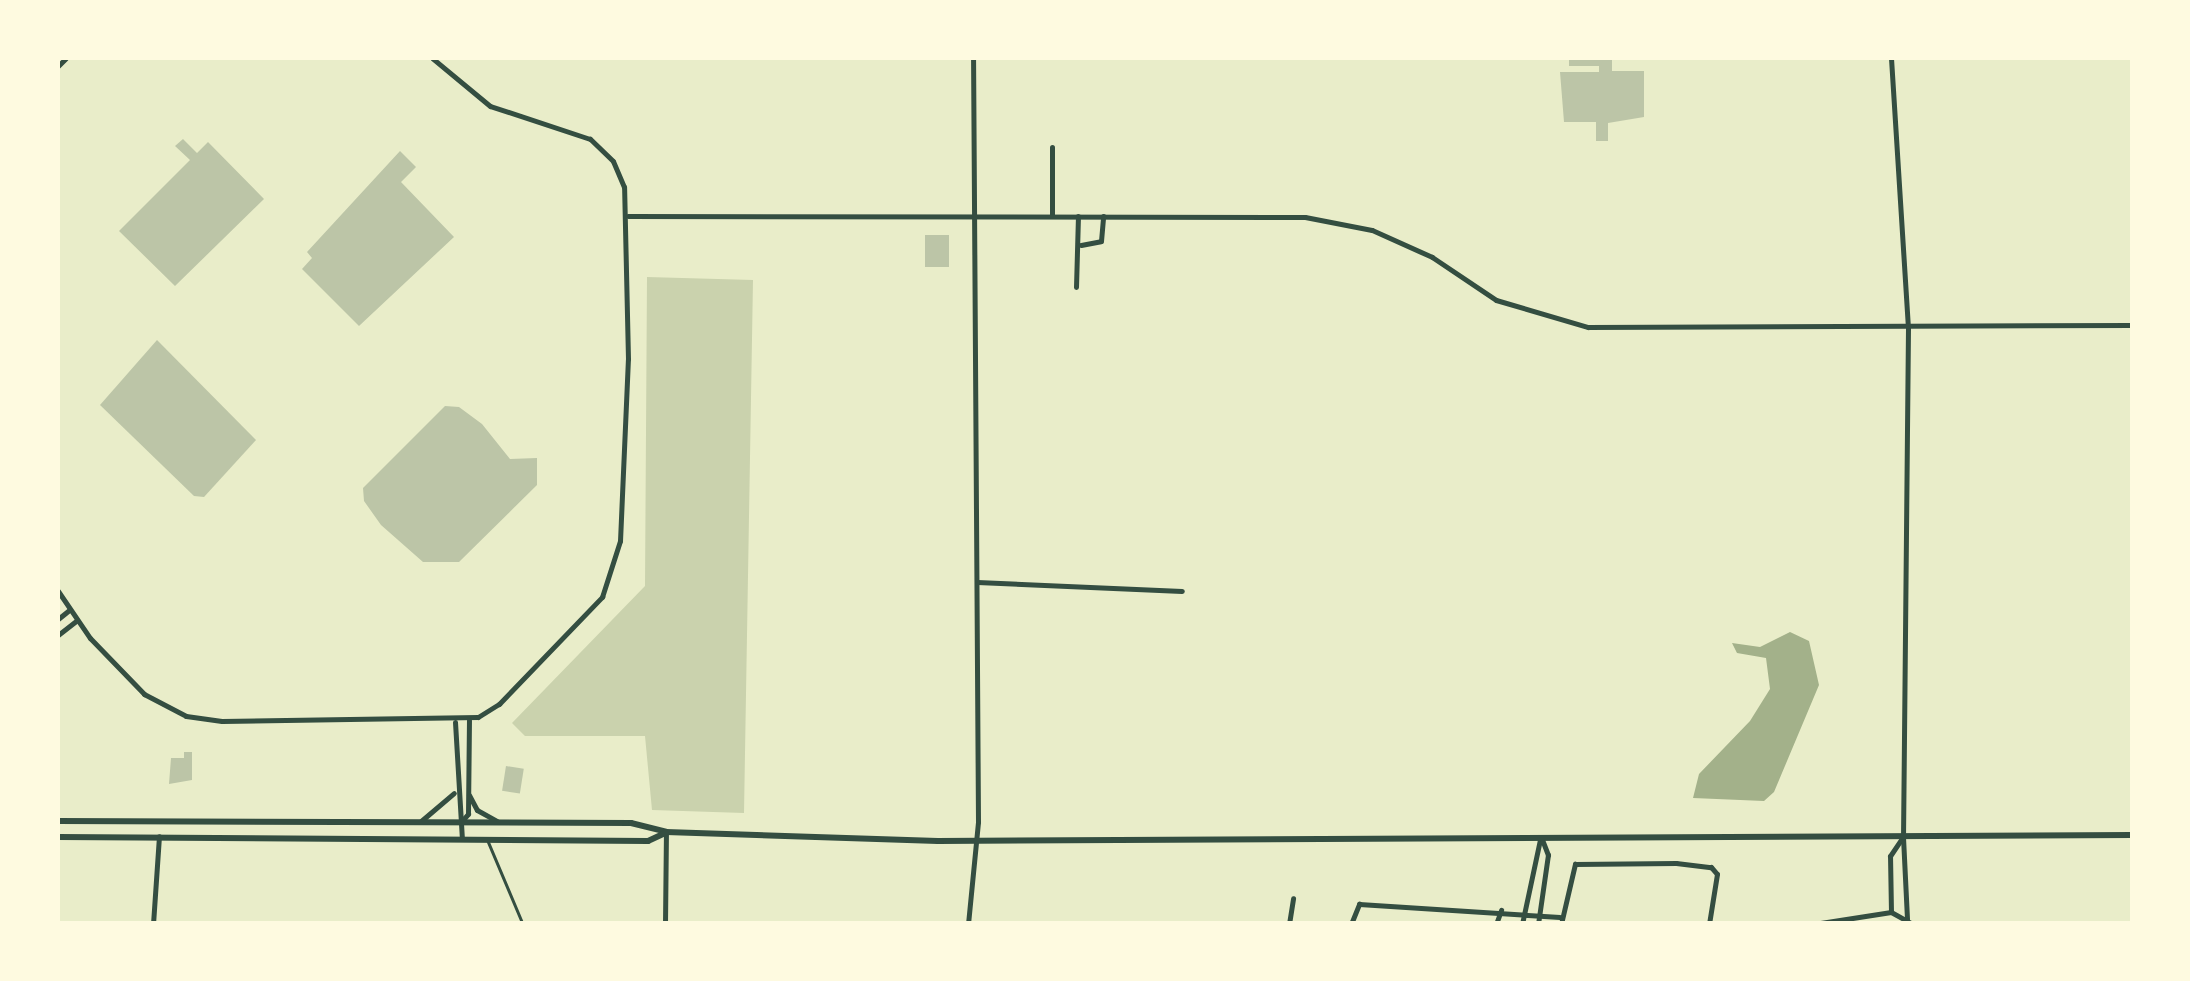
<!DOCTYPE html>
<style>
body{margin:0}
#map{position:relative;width:2190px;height:981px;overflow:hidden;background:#e9edc9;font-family:Poppins,sans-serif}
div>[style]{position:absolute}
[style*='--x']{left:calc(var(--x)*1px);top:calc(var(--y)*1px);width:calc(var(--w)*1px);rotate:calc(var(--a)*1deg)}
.green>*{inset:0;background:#cad2ad}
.water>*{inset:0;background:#a3b18a}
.building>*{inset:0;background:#bcc5a7;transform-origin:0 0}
.service>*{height:2.5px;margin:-1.25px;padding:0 1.25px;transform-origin:1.25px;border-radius:1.25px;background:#344e41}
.minor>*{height:5px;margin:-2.5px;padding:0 2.5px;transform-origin:2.5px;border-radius:2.5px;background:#344e41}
.tertiary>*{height:5px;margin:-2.5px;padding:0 2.5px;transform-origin:2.5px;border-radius:2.5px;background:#344e41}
.secondary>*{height:6px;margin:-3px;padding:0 3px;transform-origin:3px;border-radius:3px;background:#344e41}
span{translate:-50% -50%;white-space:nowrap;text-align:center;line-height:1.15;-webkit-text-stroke:8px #fefae0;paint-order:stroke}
.frame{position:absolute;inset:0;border:60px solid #fefae0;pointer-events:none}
</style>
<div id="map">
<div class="green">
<div style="clip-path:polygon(647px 277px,753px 280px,744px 813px,652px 810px,645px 736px,525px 736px,512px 723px,645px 586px)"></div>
</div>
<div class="water">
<div style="clip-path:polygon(1790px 632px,1809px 641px,1819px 685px,1774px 792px,1764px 801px,1693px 798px,1699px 774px,1750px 721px,1770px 689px,1766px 658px,1737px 653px,1732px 643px,1760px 647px)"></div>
</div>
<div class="building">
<div style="clip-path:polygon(1569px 58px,1612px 58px,1612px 71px,1644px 71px,1644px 117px,1608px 123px,1608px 141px,1596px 141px,1596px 122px,1564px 122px,1560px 72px,1599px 72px,1599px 66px,1569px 66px)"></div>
<div style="clip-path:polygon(183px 139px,197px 153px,208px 142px,264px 199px,175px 286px,119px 231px,190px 160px,175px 146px)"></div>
<div style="clip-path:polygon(400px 151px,416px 167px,401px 182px,454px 237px,359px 326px,302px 269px,312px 258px,307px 252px)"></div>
<div style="left:925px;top:235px;width:24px;height:32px"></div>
<div style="clip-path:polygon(157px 340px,256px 440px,204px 497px,194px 496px,100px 405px)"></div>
<div style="clip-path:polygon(445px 406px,459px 407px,482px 424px,510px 459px,537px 458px,537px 485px,459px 562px,423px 562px,381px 525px,364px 501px,363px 488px)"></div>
<div style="clip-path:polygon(184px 752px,192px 752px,192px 780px,169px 784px,171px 758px,184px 758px)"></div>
<div style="left:506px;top:766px;width:18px;height:25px;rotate:9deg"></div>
</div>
<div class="service">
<div style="--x:488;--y:841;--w:90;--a:67.1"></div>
</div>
<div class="minor">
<div style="--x:1891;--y:58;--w:271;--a:86.4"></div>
<div style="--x:1908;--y:328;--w:509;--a:90.56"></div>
<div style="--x:58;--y:66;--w:11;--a:-45"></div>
<div style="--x:1052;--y:147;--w:69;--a:90"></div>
<div style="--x:628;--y:216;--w:677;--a:0.08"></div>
<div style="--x:1305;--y:217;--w:68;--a:11"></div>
<div style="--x:1372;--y:230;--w:66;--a:24.2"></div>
<div style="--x:1432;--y:257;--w:77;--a:33.9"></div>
<div style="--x:1496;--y:300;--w:96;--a:16.4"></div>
<div style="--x:1588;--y:327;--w:544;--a:-0.21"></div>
<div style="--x:1081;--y:245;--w:20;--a:-11"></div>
<div style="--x:1101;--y:241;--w:25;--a:-85"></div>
<div style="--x:1076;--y:287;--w:71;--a:-88.4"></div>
<div style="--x:977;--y:582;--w:205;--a:2.5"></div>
<div style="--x:58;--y:591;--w:57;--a:55.8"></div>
<div style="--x:90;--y:638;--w:78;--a:46"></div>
<div style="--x:144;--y:694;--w:47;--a:27.6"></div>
<div style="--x:186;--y:716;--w:36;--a:8"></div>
<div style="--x:222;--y:721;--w:256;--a:-0.9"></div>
<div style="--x:478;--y:717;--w:25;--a:-32"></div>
<div style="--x:499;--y:704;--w:149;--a:-46.1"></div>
<div style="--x:602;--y:597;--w:59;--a:-72.2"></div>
<div style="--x:620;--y:541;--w:182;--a:-87.5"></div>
<div style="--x:628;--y:359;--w:172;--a:-91.3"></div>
<div style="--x:624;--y:187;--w:28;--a:-113"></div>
<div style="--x:613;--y:161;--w:32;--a:-136"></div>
<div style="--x:590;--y:139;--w:105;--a:-161.7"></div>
<div style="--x:490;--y:106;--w:75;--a:-140.4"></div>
<div style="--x:58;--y:619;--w:14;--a:-39"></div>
<div style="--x:58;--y:635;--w:24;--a:-38"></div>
<div style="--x:455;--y:722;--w:117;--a:86.6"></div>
<div style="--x:469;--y:795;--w:17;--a:62"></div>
<div style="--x:477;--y:810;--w:23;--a:29"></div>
<div style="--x:421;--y:821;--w:43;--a:-40.3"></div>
<div style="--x:461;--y:822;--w:11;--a:-49"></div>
<div style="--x:468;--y:814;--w:94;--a:-89.4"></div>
<div style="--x:1891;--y:912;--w:56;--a:-91"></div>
<div style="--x:1890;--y:856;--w:23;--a:-56"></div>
<div style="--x:1903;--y:837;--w:82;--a:87.2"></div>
<div style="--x:153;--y:924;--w:88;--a:-86.1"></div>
<div style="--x:665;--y:924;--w:92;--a:-89.4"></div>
<div style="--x:1289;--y:924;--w:26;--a:-81"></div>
<div style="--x:1351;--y:924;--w:22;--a:-68"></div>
<div style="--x:1359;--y:904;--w:201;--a:3.7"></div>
<div style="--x:1496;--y:924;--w:15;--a:-70"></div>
<div style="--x:1522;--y:924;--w:87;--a:-78"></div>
<div style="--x:1538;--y:924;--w:70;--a:-81.8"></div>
<div style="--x:1548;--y:855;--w:17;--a:-111"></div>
<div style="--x:1561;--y:924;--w:62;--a:-76.9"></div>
<div style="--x:1575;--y:864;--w:101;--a:-0.6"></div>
<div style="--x:1676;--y:863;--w:35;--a:7"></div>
<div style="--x:1711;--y:867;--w:9;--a:49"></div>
<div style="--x:1717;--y:874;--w:51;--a:99.1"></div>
<div style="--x:1814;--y:924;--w:78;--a:-8.9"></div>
<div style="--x:1891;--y:912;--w:25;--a:29"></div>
<div style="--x:2054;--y:924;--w:45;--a:0"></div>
</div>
<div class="tertiary">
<div style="--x:968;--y:924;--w:102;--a:-84.4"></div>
<div style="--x:978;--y:822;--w:764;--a:-90.37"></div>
</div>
<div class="secondary">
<div style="--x:58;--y:821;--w:573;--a:0.2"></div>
<div style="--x:631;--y:823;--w:36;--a:14"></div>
<div style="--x:666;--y:832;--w:272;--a:1.9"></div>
<div style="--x:938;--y:841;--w:1194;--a:-0.29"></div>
<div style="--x:58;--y:837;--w:590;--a:0.39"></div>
<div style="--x:648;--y:841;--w:19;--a:-25"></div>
</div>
<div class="frame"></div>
</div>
